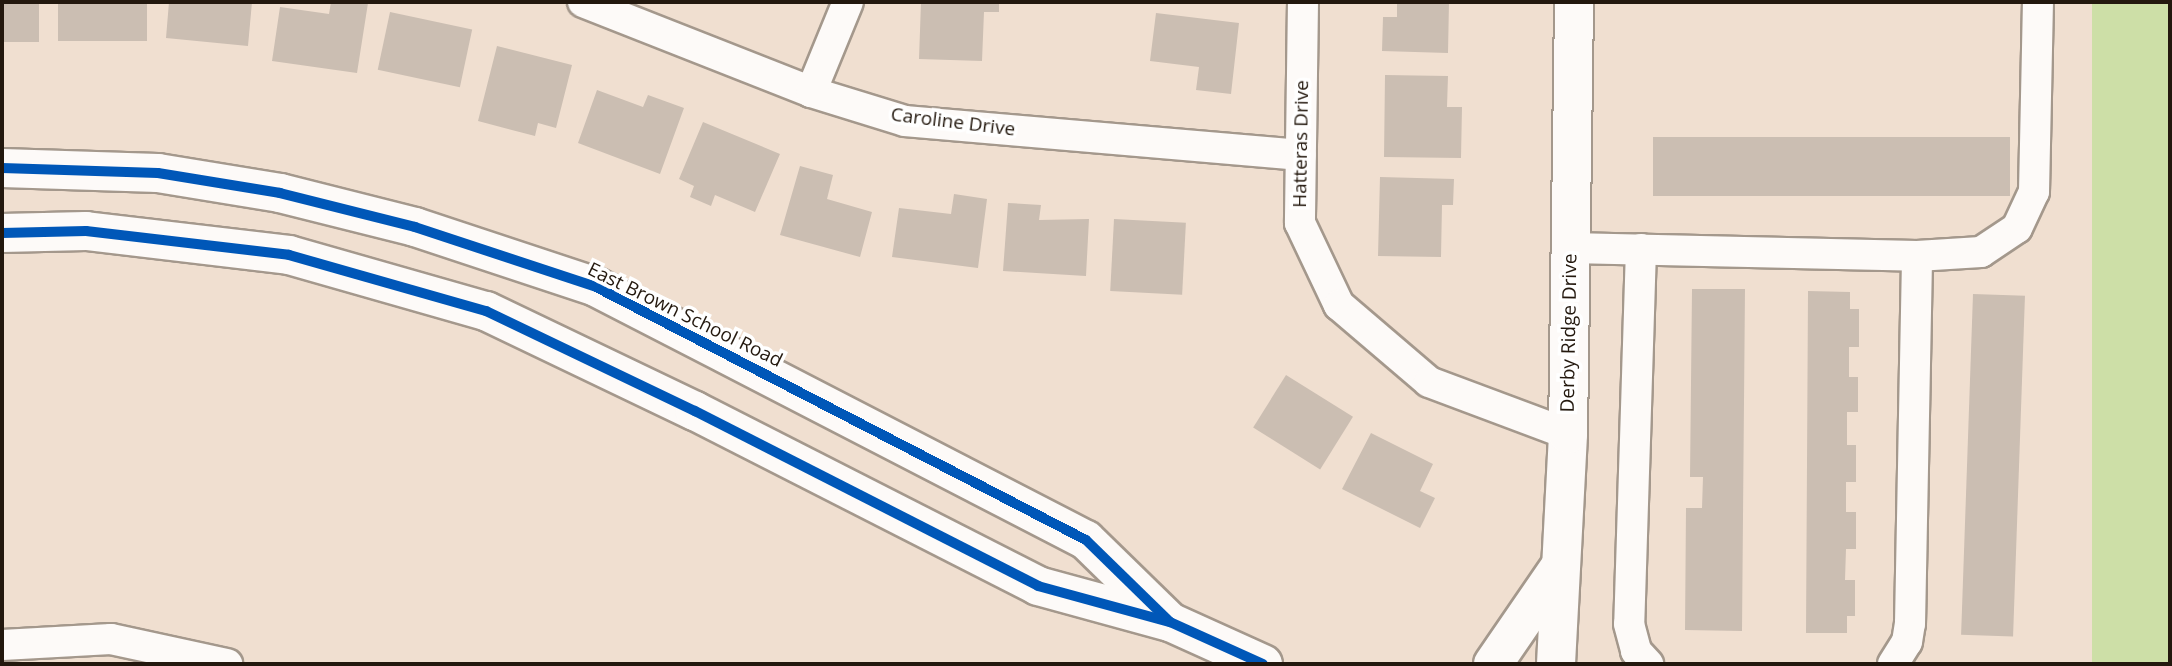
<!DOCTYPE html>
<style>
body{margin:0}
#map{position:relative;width:2172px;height:666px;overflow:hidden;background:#f0dfd0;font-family:"Open Sans",sans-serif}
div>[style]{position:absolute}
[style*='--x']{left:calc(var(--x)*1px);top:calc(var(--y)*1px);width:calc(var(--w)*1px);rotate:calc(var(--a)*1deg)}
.green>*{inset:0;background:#cddfa7;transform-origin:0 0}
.building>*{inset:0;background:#cbbeb2;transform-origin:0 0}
.roads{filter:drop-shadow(2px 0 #a4988c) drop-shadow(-2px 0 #a4988c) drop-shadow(0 2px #a4988c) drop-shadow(0 -2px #a4988c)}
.street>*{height:30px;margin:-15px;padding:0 15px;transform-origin:15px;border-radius:15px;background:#fdfaf8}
.secondary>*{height:38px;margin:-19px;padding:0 19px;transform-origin:19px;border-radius:19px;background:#fdfaf8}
.cycleway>*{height:10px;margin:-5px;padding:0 5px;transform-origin:5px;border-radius:5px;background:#0057b8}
span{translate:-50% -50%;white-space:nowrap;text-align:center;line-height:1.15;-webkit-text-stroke:7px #fff;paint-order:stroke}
.street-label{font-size:19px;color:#23180e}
.frame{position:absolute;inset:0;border:4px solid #23180e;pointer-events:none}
</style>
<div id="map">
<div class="green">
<div style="left:2092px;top:2px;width:78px;height:662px"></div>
</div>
<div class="building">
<div style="left:2px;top:2px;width:37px;height:40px"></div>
<div style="left:58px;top:2px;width:89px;height:39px"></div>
<div style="clip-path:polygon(169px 2px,252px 2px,248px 46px,166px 38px)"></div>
<div style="clip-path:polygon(331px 2px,368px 3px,357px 73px,272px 61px,280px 7px,329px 14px)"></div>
<div style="clip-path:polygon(921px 2px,999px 2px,999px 12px,984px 12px,982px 61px,919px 59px)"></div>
<div style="clip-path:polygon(1397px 2px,1449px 2px,1448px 53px,1382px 51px,1383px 17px,1397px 17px)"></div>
<div style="left:390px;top:12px;width:84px;height:59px;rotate:12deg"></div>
<div style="clip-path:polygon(1156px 13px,1239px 23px,1231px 94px,1196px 90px,1199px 67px,1150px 61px)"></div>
<div style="clip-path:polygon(497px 46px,572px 65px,556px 128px,538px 123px,535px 136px,478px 121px)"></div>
<div style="clip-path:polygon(1385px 75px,1448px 76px,1447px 107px,1462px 107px,1461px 158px,1384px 157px)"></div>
<div style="clip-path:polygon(597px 90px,643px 107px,648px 95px,684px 108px,660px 174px,578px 143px)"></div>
<div style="clip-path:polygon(703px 122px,780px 154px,755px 212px,715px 195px,711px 206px,690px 197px,694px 186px,679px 179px)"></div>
<div style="left:1653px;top:137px;width:357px;height:59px"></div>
<div style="clip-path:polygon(800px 166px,833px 175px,827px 199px,872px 212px,860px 257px,780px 235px)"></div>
<div style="clip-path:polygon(1380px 177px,1454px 179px,1453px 205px,1442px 205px,1441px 257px,1378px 256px)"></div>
<div style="clip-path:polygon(954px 194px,987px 199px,978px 268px,892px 257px,899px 208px,951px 214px)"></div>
<div style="clip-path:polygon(1008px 203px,1041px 205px,1039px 220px,1089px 219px,1086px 276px,1003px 271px)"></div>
<div style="left:1114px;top:219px;width:72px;height:72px;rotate:3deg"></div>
<div style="clip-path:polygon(1692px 289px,1745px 289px,1742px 631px,1685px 630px,1686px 508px,1702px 508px,1703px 477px,1690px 477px)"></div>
<div style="clip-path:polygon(1808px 291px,1850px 292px,1850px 309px,1859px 309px,1859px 347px,1849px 347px,1849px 377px,1858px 377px,1858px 412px,1847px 412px,1847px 445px,1856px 445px,1856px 482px,1846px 482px,1846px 512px,1856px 512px,1856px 549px,1846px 549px,1845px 580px,1855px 580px,1855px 616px,1847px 616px,1847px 633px,1806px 633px)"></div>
<div style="left:1973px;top:294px;width:52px;height:341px;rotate:2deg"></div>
<div style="left:1286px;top:375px;width:79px;height:62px;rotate:32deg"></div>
<div style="clip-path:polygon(1371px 433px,1433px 464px,1420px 491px,1435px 498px,1420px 528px,1342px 489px)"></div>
</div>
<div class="roads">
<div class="street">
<div style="--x:583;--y:2;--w:245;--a:21.5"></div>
<div style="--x:811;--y:92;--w:98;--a:17.1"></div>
<div style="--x:905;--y:121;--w:397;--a:4.9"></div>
<div style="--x:1303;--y:2;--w:221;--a:90.8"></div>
<div style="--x:1300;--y:223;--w:91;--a:64.6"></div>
<div style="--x:1339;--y:305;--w:118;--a:40.5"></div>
<div style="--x:1429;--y:382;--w:148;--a:20.5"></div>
<div style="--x:811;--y:92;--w:97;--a:-67.7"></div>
<div style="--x:1570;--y:248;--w:347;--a:1.3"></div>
<div style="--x:1917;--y:256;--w:64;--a:-3.6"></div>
<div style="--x:1981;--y:252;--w:43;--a:-33.7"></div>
<div style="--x:2017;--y:228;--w:40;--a:-65"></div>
<div style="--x:2034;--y:192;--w:190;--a:-88.8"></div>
<div style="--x:1641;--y:249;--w:375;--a:91.8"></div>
<div style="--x:1629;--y:624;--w:28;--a:75"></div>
<div style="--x:1636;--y:651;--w:18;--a:47"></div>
<div style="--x:2;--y:645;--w:109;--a:-3.2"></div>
<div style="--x:111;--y:639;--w:119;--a:12.2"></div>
<div style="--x:1893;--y:664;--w:26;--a:-58"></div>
<div style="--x:1907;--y:642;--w:18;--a:-81"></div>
<div style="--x:1910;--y:624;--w:368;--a:-88.9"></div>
</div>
<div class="secondary">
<div style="--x:2;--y:168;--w:156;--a:1.8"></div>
<div style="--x:158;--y:173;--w:124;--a:9.3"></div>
<div style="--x:280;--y:193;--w:139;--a:14.1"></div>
<div style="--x:415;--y:227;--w:191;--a:18.3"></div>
<div style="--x:596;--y:287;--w:551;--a:27.31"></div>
<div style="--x:1086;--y:540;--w:116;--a:44.3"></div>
<div style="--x:2;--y:233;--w:84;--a:-1.4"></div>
<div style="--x:86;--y:231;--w:204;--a:6.7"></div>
<div style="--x:289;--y:255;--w:205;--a:15.9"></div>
<div style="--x:486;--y:311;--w:232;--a:25.6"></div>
<div style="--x:695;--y:411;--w:385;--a:27"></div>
<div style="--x:1038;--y:586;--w:137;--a:15.3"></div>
<div style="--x:1170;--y:622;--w:102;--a:24.3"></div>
<div style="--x:1493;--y:664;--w:120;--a:-55.5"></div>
<div style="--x:1556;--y:664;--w:230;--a:-87"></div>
<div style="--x:1568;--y:434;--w:432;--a:-89.2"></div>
</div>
</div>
<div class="cycleway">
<div style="--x:2;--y:168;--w:156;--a:1.8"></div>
<div style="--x:158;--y:173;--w:124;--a:9.3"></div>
<div style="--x:280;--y:193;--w:139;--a:14.1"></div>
<div style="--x:415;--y:227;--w:191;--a:18.3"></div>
<div style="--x:596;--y:287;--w:551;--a:27.31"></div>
<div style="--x:1086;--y:540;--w:115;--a:44.3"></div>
<div style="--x:2;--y:233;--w:84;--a:-1.4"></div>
<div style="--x:86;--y:231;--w:204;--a:6.7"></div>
<div style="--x:289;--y:255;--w:205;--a:15.9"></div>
<div style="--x:486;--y:311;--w:232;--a:25.6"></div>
<div style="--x:695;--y:411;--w:385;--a:27"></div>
<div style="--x:1038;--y:586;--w:137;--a:15.3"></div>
<div style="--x:1170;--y:622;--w:102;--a:24.3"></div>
</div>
<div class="street-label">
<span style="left:953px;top:122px;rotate:7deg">Caroline Drive</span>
<span style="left:1301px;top:144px;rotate:-89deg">Hatteras Drive</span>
<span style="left:685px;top:315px;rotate:26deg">East Brown School Road</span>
<span style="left:1569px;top:333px;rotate:-89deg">Derby Ridge Drive</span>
</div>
<div class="frame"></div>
</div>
